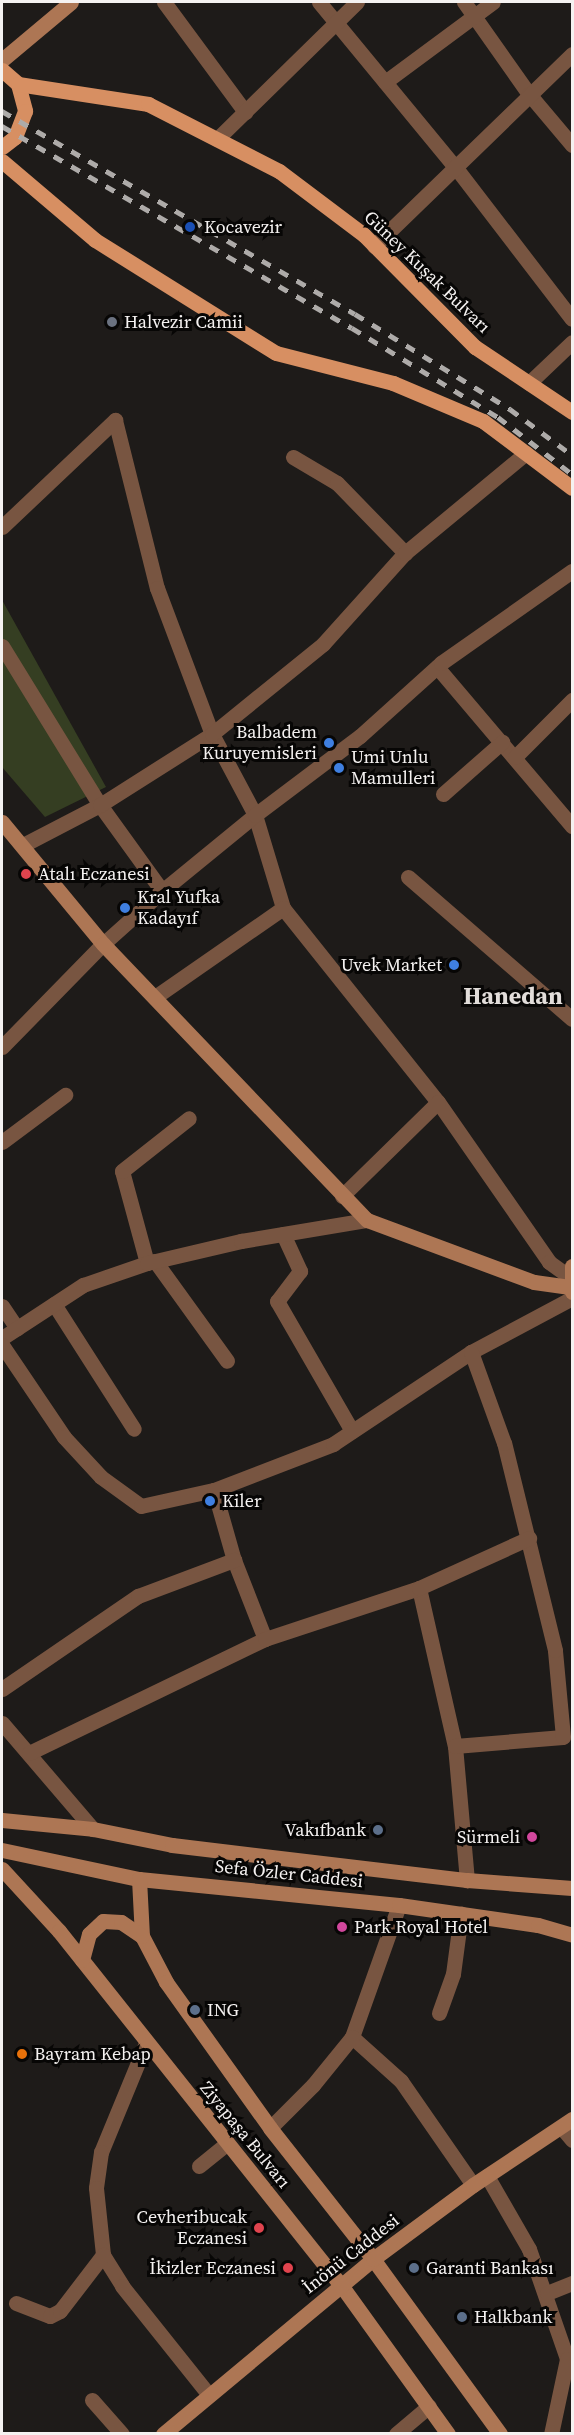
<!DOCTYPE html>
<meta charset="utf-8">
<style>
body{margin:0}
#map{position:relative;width:574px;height:2435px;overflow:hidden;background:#1e1b19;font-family:"Source Serif 4",serif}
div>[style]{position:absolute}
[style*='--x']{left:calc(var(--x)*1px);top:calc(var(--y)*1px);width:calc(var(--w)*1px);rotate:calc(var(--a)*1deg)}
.green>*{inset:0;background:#353e22}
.street>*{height:15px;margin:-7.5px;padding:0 7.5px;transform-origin:7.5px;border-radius:7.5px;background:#785541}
.secondary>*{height:15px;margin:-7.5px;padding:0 7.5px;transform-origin:7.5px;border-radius:7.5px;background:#ad7654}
.primary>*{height:15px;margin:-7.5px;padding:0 7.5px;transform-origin:7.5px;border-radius:7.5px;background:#d78f62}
.rail>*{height:4.5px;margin-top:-2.25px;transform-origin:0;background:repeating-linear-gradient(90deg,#aeaba9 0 10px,transparent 0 20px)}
.dots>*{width:16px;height:16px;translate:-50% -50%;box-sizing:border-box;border:3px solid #070605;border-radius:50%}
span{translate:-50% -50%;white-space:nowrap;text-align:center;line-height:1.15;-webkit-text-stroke:6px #070605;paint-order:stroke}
.poi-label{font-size:18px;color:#f5f2f1}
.left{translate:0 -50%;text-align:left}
.right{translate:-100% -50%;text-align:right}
.street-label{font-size:18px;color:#f5f2f1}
.district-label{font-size:24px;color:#e2ddda;font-weight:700}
.frame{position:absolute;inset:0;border:3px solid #f5f2f1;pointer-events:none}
</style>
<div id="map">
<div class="green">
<div style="clip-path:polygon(2px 600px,106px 787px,45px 817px,2px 767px)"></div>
</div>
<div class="street">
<div style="--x:164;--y:2;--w:137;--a:53.6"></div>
<div style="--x:319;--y:2;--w:215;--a:50.5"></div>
<div style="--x:456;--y:168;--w:190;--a:52.5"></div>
<div style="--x:464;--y:2;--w:113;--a:54.8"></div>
<div style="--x:529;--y:94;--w:67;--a:49.9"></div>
<div style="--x:385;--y:82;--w:134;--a:-36.5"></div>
<div style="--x:217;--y:139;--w:196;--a:-44.4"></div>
<div style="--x:374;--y:246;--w:276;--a:-44.1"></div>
<div style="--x:529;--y:383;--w:59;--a:-43.6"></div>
<div style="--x:293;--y:457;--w:51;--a:30.6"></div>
<div style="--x:337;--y:483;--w:98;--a:45.8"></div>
<div style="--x:2;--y:527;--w:156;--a:-43.4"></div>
<div style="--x:115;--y:420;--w:173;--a:76"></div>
<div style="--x:157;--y:588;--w:156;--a:69.4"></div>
<div style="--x:212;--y:734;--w:92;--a:62"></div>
<div style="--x:255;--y:815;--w:97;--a:73.2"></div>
<div style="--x:283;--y:908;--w:248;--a:51.4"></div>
<div style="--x:438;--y:1102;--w:195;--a:55.2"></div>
<div style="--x:549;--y:1262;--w:26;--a:36"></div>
<div style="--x:2;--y:646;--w:187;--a:58.4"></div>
<div style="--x:100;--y:805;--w:106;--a:54.2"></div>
<div style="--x:437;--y:667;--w:209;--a:49.7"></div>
<div style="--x:515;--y:757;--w:81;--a:-45"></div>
<div style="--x:443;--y:794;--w:79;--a:-41.4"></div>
<div style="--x:23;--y:845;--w:87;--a:-27.5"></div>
<div style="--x:100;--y:805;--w:133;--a:-32.4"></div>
<div style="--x:212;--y:734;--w:143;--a:-39"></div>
<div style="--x:323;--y:644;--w:122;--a:-48"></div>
<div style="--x:405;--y:553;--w:157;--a:-39.6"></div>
<div style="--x:408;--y:877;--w:217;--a:40.9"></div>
<div style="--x:155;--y:997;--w:156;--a:-34.8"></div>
<div style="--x:2;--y:1047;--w:144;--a:-45.6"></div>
<div style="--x:103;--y:944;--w:79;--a:-41.9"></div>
<div style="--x:162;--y:891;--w:120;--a:-39.3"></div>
<div style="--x:255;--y:815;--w:131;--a:-37"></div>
<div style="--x:360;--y:736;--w:109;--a:-42"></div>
<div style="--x:441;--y:663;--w:160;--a:-35.1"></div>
<div style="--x:2;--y:1142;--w:79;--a:-36.7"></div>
<div style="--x:342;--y:1196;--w:134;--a:-44.4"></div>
<div style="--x:283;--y:1234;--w:41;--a:65.3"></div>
<div style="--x:300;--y:1271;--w:38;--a:127"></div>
<div style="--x:277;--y:1301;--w:150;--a:60"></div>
<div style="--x:155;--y:1261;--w:123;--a:54.2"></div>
<div style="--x:147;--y:1263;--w:95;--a:-105.2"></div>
<div style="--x:122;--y:1171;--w:85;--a:-38.3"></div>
<div style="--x:54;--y:1304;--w:148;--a:57.4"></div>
<div style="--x:2;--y:1306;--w:27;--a:56"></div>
<div style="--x:2;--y:1338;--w:97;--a:-33.2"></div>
<div style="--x:83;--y:1285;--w:68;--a:-19"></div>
<div style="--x:147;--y:1263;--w:97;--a:-13.2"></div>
<div style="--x:241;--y:1241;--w:128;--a:-9.5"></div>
<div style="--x:2;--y:1345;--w:111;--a:56"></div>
<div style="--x:64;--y:1437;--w:54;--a:47.2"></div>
<div style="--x:101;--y:1477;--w:49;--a:35.9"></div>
<div style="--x:141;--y:1506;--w:75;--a:-12.4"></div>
<div style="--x:214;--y:1490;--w:128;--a:-21.1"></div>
<div style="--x:333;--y:1444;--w:166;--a:-33.7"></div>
<div style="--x:471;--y:1352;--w:115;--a:-28.1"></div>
<div style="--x:214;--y:1490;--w:73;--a:74.1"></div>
<div style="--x:234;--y:1560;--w:85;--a:68.6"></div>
<div style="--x:419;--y:1588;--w:162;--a:77.2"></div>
<div style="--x:455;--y:1746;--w:135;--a:84.9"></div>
<div style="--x:2;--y:1689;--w:165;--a:-34.4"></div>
<div style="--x:138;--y:1596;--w:103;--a:-20.6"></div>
<div style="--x:2;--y:1723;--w:140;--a:49.4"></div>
<div style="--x:455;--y:1746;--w:108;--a:-4.8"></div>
<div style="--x:563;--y:1737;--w:87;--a:-95.3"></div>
<div style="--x:555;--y:1650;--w:213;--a:-103.8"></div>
<div style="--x:504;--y:1443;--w:97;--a:-109.9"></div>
<div style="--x:29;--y:1753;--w:262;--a:-25.8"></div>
<div style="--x:265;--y:1639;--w:162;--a:-18.3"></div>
<div style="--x:419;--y:1588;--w:121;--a:-24.4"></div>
<div style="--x:399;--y:1905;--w:140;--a:109.6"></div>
<div style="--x:352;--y:2037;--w:66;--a:41.9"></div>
<div style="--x:401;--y:2081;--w:126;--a:55.3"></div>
<div style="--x:439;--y:2013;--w:41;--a:-70.3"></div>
<div style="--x:453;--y:1974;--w:61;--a:-82.4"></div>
<div style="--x:146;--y:2043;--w:118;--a:112.4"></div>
<div style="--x:101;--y:2152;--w:36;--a:98"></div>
<div style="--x:96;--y:2188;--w:67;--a:84"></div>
<div style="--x:103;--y:2255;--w:36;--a:58"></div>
<div style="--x:122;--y:2286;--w:139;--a:51.4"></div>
<div style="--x:270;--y:2128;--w:61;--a:-45"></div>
<div style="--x:313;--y:2085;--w:62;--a:-50.9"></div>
<div style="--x:562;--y:2128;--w:16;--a:50"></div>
<div style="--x:199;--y:2166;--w:36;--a:-39"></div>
<div style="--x:487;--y:2176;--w:84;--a:60.1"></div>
<div style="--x:529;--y:2249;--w:116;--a:70.9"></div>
<div style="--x:567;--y:2359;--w:77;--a:102"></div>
<div style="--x:547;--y:2293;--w:27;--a:-22"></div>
<div style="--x:16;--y:2303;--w:36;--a:21"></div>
<div style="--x:50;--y:2316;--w:11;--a:-27"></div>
<div style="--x:60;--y:2311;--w:71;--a:-52.5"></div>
<div style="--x:92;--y:2400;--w:45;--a:48.6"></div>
<div style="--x:396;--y:2434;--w:43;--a:-40.3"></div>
</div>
<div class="secondary">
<div style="--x:2;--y:60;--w:90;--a:-40"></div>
<div style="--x:2;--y:822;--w:158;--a:50.4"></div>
<div style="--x:103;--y:944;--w:382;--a:46.3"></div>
<div style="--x:367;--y:1220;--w:178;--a:20.4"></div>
<div style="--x:534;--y:1282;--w:36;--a:8"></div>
<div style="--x:572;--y:1266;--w:26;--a:90"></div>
<div style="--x:2;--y:1820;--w:91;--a:5.6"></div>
<div style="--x:93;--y:1829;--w:81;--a:11.4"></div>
<div style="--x:172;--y:1845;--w:297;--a:6.8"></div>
<div style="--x:467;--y:1880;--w:105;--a:4.4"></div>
<div style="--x:2;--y:1850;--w:140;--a:12"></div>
<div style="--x:139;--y:1879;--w:261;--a:5.7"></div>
<div style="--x:399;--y:1905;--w:140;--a:8.2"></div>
<div style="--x:538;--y:1925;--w:35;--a:16"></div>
<div style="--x:2;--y:1869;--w:84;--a:47.4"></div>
<div style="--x:59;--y:1931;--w:453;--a:51.5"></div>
<div style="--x:341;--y:2285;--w:183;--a:54.3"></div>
<div style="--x:139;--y:1879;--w:57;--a:87"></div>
<div style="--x:142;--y:1936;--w:52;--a:62.4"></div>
<div style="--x:166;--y:1982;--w:179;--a:54.5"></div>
<div style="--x:270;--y:2128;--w:167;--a:51.8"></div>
<div style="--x:373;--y:2259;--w:216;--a:54"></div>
<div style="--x:82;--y:1960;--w:27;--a:-75"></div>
<div style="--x:89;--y:1934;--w:19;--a:-43"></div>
<div style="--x:103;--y:1921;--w:18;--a:3"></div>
<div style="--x:121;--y:1922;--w:25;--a:34"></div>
<div style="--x:163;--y:2434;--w:273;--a:-39.8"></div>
<div style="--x:373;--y:2259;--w:124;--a:-36.5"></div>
<div style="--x:473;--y:2185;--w:119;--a:-33.7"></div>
</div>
<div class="primary">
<div style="--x:2;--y:70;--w:21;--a:41"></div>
<div style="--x:18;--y:84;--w:28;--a:75"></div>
<div style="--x:25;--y:111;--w:28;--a:111"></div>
<div style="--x:15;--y:137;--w:16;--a:142"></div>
<div style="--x:18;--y:84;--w:132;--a:8.7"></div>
<div style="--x:148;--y:104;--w:147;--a:27.1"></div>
<div style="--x:279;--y:171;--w:106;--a:37"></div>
<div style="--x:364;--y:235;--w:158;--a:45.3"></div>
<div style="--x:475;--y:347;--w:117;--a:33.8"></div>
<div style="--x:2;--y:161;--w:122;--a:40.3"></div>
<div style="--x:95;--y:240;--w:213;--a:32"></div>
<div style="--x:276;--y:353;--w:121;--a:14.4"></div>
<div style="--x:393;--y:383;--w:98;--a:22.9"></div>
<div style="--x:483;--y:421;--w:111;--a:37"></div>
</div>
<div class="rail">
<div style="--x:2;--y:111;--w:407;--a:29.9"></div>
<div style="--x:355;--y:314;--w:182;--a:31.5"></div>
<div style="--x:510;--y:409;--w:77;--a:36.6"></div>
<div style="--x:2;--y:126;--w:404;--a:30"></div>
<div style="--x:352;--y:328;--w:171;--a:31.4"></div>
<div style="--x:498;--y:417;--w:93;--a:37.6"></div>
</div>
<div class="dots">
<div style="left:190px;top:227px;background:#1a4fb4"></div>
<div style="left:112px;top:322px;background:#6b7280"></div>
<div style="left:329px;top:743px;background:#3f7fe0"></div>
<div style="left:339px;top:768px;background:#3f7fe0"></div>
<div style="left:26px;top:874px;background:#e0444e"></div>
<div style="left:125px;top:908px;background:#3f7fe0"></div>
<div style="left:454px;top:965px;background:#3f7fe0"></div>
<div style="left:210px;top:1501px;background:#3f7fe0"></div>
<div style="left:378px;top:1830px;background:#5c6f8a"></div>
<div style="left:532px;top:1837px;background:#d1479c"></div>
<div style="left:342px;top:1927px;background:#d1479c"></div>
<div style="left:195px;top:2010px;background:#5c6f8a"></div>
<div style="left:22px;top:2054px;background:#e8710a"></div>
<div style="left:259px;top:2228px;background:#e0444e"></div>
<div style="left:288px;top:2268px;background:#e0444e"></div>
<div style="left:414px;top:2268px;background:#5c6f8a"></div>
<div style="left:462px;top:2317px;background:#5c6f8a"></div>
</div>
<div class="poi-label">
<span class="left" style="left:204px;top:227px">Kocavezir</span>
<span class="left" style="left:124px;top:322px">Halvezir Camii</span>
<span class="right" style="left:317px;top:743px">Balbadem<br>Kuruyemisleri</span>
<span class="left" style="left:351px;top:768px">Umi Unlu<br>Mamulleri</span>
<span class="left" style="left:38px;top:874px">Atalı Eczanesi</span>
<span class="left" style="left:137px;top:908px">Kral Yufka<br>Kadayıf</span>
<span class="right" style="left:442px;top:965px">Uvek Market</span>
<span class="left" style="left:222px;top:1501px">Kiler</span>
<span class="right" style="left:366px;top:1830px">Vakıfbank</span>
<span class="right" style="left:520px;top:1837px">Sürmeli</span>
<span class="left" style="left:354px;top:1927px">Park Royal Hotel</span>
<span class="left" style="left:207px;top:2010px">ING</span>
<span class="left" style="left:34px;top:2054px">Bayram Kebap</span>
<span class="right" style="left:247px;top:2228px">Cevheribucak<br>Eczanesi</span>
<span class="right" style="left:276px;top:2268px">İkizler Eczanesi</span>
<span class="left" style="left:426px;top:2268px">Garanti Bankası</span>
<span class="left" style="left:474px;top:2317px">Halkbank</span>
</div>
<div class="street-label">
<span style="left:427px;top:272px;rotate:44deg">Güney Kuşak Bulvarı</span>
<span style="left:289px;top:1874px;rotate:6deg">Sefa Özler Caddesi</span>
<span style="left:245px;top:2135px;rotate:51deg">Ziyapaşa Bulvarı</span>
<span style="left:351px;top:2254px;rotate:-38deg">İnönü Caddesi</span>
</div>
<div class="district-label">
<span style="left:513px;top:996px">Hanedan</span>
</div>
<div class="frame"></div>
</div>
